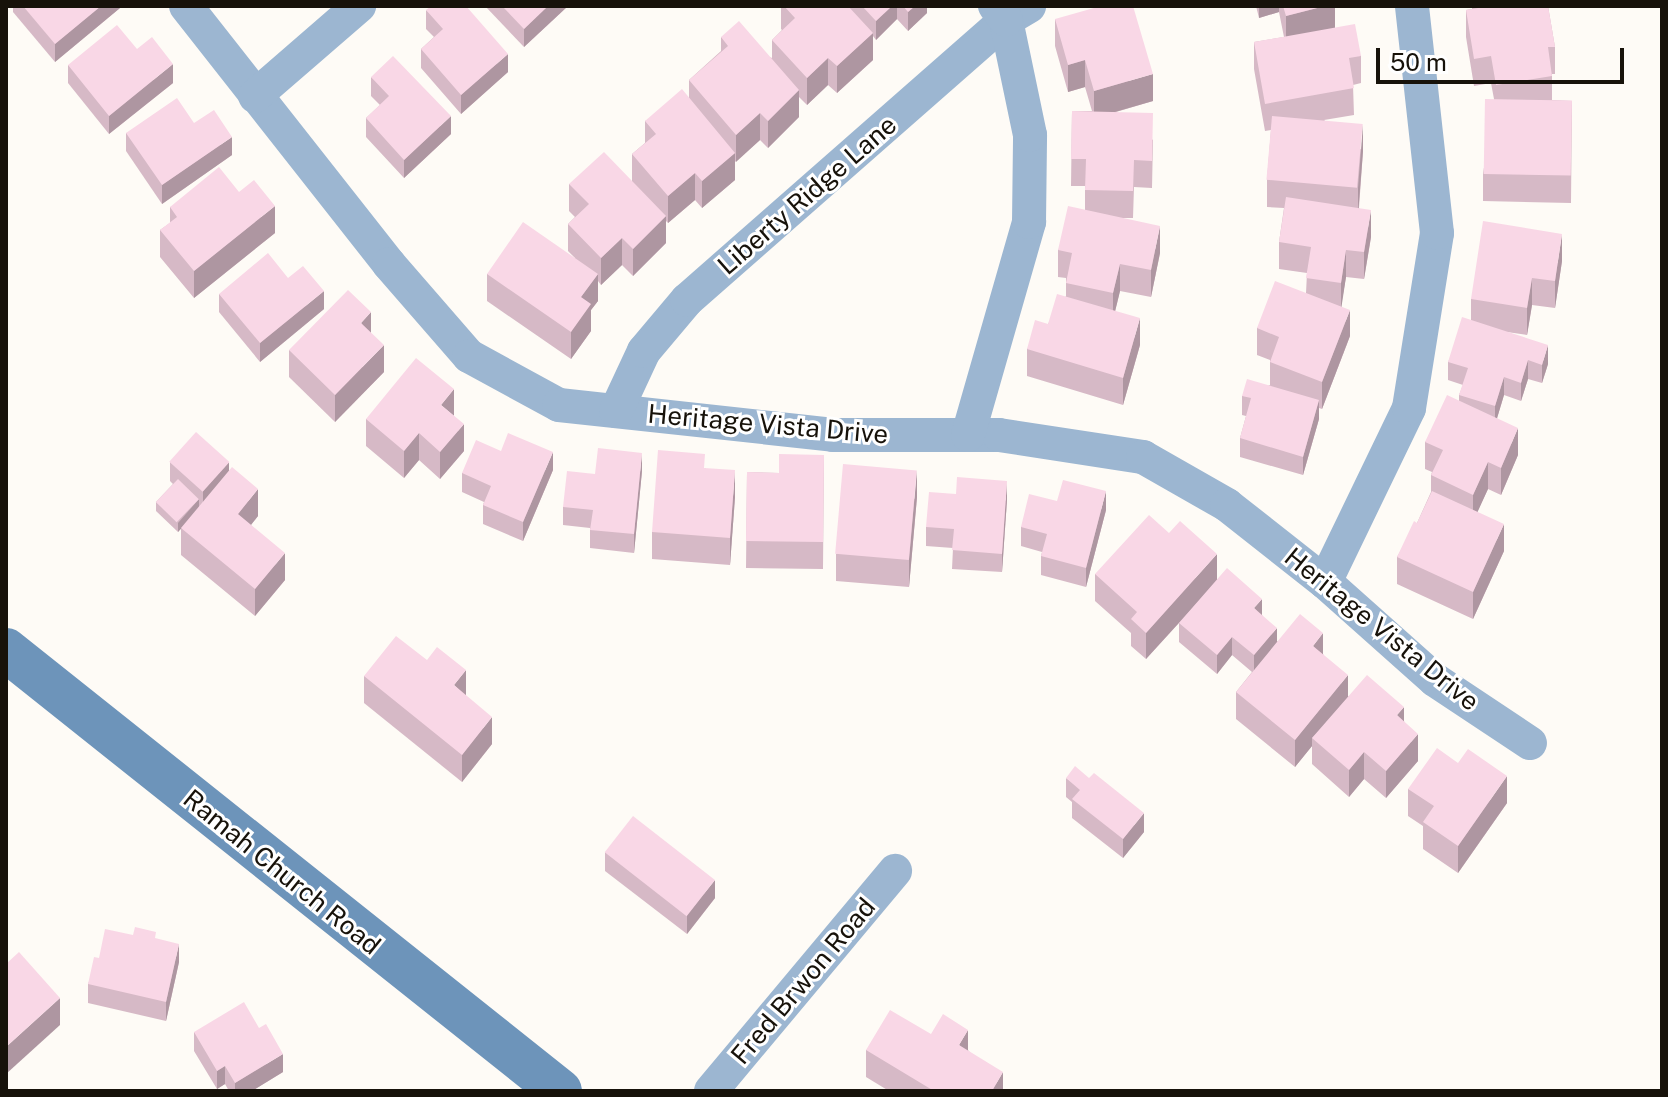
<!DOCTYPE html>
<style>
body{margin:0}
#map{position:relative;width:1668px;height:1097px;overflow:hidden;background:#fefbf6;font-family:"Public Sans",sans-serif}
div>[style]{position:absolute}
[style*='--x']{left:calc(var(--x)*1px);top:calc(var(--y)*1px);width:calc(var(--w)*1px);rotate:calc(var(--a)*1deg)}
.street>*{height:34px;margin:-17px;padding:0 17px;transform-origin:17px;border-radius:17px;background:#9cb6d1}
.secondary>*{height:44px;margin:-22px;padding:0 22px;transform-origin:22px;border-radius:22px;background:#6d94ba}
.wall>*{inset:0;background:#d6b9c6}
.shaded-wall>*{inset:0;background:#ae96a1}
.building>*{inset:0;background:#f9d7e6;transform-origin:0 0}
span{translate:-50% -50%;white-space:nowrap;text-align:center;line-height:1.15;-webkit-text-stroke:6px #fff;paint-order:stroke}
.street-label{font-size:26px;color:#17120a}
.frame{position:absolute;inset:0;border:8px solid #17120a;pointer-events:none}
.scale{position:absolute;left:1376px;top:48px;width:248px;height:36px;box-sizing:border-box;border:4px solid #17120a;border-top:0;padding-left:10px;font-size:24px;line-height:28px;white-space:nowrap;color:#17120a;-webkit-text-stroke:6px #fff;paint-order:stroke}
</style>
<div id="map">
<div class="street">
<div style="--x:186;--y:6;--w:328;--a:51.8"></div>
<div style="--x:389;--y:264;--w:122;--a:49"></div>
<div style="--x:469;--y:356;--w:102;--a:28.6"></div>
<div style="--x:559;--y:405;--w:276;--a:6.2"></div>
<div style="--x:833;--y:435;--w:166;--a:0"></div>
<div style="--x:999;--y:435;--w:146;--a:8.7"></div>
<div style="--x:1143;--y:457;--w:97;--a:29.7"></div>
<div style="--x:1227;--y:505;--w:125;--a:38.2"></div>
<div style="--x:1325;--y:582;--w:147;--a:41.7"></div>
<div style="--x:1435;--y:680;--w:114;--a:33.6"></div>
<div style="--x:255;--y:96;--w:138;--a:-40.9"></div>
<div style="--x:616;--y:411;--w:66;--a:-65"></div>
<div style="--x:644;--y:351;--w:67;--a:-49.9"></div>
<div style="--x:687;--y:300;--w:424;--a:-41.3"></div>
<div style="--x:1006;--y:20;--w:27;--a:-31"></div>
<div style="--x:968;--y:435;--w:222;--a:-74"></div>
<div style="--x:1029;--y:222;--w:87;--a:-89.3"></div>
<div style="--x:1030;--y:135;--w:117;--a:-101.8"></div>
<div style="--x:1006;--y:20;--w:18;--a:-128"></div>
<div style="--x:1325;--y:582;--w:193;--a:-64.2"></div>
<div style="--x:1409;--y:408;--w:177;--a:-80.9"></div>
<div style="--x:1437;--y:233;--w:228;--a:-96.3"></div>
<div style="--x:711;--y:1091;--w:287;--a:-50.1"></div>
</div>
<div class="secondary">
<div style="--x:6;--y:650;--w:708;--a:38.52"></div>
</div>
<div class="wall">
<div style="clip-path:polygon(13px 6px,120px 6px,120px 8px,55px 62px,13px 12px)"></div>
<div style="clip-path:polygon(485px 6px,568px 6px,524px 47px)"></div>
<div style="clip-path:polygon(781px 6px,927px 6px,927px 13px,908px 31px,897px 19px,876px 40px,873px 36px,873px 60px,837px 93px,828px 85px,807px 105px,799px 97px,799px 117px,768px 148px,760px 140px,735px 162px,735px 180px,702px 208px,695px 200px,668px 223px,666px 221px,666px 243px,633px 276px,622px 265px,601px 285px,598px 281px,598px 301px,591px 310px,591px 331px,571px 359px,487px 301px,487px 274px,575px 258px,568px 251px,568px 224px,575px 217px,569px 211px,569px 184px,632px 181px,632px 154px,645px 143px,645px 121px,689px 98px,689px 80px,721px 51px,721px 37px,772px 58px,772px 40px,782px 30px,781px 29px)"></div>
<div style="clip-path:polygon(1256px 6px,1335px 6px,1335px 28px,1361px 56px,1361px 83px,1353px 85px,1354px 115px,1324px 120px,1363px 151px,1359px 208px,1371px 237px,1364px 279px,1346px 277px,1341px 306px,1350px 336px,1322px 409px,1319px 408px,1319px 419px,1303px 475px,1240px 457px,1240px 438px,1246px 416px,1242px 415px,1242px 396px,1270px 385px,1270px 360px,1257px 355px,1257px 328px,1306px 293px,1307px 273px,1279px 269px,1279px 242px,1284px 208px,1267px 207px,1267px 180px,1271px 130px,1265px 131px,1254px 69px,1254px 42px,1284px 37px,1279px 12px,1259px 18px)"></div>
<div style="clip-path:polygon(1472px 6px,1548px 6px,1555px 47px,1555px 74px,1552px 74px,1552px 100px,1572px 101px,1571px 203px,1483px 201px,1483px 174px,1494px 99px,1491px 83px,1474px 86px,1466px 37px,1466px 10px,1472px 9px)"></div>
<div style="clip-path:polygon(426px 10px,508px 72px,461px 114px,421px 68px,421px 49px,434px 37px,426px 29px)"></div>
<div style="clip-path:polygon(1055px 19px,1153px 101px,1116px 112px,1153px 140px,1152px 188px,1134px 187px,1133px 218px,1121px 218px,1160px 253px,1151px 297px,1120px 291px,1115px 311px,1140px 345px,1123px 405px,1027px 376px,1027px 349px,1048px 324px,1066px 296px,1066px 278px,1058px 277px,1058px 250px,1085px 210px,1085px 186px,1071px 186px,1072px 111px,1092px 111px,1085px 87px,1068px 92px,1055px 46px)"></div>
<div style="clip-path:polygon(68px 65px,173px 83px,109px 134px,68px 83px)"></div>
<div style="clip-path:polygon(371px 77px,451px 134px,404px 178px,366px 137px,366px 118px,380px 105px,371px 96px)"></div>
<div style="clip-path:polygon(194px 123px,232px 155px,162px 204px,126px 151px,126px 133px)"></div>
<div style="clip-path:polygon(239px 192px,275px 233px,194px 298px,160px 257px,160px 230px,170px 223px,170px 207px)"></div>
<div style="clip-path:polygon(1562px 261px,1555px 308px,1532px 305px,1527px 335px,1507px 332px,1548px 364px,1542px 383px,1528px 379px,1521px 401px,1504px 395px,1497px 418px,1518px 455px,1501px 495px,1488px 489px,1477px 512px,1504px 551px,1473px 619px,1397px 584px,1397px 557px,1417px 523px,1431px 492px,1431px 475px,1432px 472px,1425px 469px,1425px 442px,1459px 401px,1459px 395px,1463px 385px,1448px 380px,1448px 362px,1471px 320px,1471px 299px)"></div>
<div style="clip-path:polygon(219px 294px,324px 309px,260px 362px,219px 312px)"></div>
<div style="clip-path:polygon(289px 350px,384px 372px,335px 422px,289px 377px)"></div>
<div style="clip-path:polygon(454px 416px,464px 451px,440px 479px,419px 460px,404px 478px,366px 446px,366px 419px)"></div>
<div style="clip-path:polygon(824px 455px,823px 569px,746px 568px,747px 472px,779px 473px)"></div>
<div style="clip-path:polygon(170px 462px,229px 470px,258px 516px,251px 525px,285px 580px,255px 616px,181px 555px,181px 528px,183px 526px,178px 532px,156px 511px,156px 502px,173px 484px,170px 481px)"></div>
<div style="clip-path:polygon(705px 468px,735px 497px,730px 565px,652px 559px,652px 532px)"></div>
<div style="clip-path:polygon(553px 470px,523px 541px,483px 524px,483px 505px,484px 502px,462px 492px,462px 473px)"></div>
<div style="clip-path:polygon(642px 471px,634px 553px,590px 548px,590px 528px,563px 525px,563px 507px,595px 474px)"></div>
<div style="clip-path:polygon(917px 497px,909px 587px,836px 581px,836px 554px)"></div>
<div style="clip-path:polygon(1007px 500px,1002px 572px,952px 569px,953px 548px,926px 546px,926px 527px)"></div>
<div style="clip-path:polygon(1057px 501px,1106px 510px,1086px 587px,1041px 575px,1041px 556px,1042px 552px,1021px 546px,1021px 527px)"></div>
<div style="clip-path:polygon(1095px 574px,1217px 579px,1262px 615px,1277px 641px,1323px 654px,1348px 696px,1404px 721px,1418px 761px,1386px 798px,1364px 779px,1349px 797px,1312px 764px,1312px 746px,1295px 767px,1236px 719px,1236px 692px,1252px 672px,1232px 655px,1217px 674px,1179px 642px,1179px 623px,1189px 612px,1146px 659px,1131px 646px,1131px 633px,1095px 601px)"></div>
<div style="clip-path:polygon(364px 676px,466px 696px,492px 744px,462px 782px,364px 703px)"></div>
<div style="clip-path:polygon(1066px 778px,1144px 832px,1123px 858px,1072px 818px,1072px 802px,1066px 797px)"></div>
<div style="clip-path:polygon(1408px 789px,1507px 803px,1458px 873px,1423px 849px,1423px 826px,1408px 816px)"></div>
<div style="clip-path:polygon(605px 852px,715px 898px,687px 934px,605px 871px)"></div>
<div style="clip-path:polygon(156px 939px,179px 962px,166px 1021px,88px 1003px,88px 984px,99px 958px)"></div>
<div style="clip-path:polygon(194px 1032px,283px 1072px,252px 1091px,229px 1091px,225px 1084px,217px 1089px,194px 1051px)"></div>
<div style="clip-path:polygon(931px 1034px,968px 1050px,1003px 1091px,889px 1091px,866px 1077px,866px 1050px)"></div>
</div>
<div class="shaded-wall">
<div style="clip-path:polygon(101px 6px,120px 6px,120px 8px,55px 62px,55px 44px)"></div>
<div style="clip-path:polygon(548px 6px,568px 6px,524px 47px,524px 29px)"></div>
<div style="clip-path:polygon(892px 6px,897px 6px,897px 19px,876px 40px,876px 21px)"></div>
<div style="clip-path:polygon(915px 6px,927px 6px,927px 13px,908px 31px,908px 12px)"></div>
<div style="clip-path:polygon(1259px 6px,1279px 6px,1279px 12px,1259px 18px)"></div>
<div style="clip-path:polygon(1325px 6px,1335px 6px,1335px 30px,1286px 42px,1286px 16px)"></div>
<div style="clip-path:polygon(873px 33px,873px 60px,837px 93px,837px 66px)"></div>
<div style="clip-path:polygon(508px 54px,508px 72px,461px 114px,461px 95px)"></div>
<div style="clip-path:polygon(828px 58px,828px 85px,807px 105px,807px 78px)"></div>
<div style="clip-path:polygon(1085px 60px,1085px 87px,1068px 92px,1068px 65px)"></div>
<div style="clip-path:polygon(173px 64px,173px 83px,109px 134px,109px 116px)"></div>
<div style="clip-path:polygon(1153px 74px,1153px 101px,1094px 118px,1094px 91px)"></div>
<div style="clip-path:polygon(799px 90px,799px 117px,768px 148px,768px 121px)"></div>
<div style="clip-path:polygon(760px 113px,760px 140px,736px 162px,736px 135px)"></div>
<div style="clip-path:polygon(451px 116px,451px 134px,404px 178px,404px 160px)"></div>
<div style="clip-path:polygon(1363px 124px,1363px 151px,1358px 215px,1358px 188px)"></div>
<div style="clip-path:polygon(232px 137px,232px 155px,162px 204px,162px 185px)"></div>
<div style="clip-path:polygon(735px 153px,735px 180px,702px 208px,702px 181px)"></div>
<div style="clip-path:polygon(695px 173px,695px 200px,668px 223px,668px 196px)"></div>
<div style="clip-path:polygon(275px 206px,275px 233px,194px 298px,194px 271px)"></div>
<div style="clip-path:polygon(1371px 210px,1371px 237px,1364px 279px,1364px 252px)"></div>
<div style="clip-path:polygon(666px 216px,666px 243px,633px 276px,633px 249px)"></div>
<div style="clip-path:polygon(1160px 226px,1160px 253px,1151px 297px,1151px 270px)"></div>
<div style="clip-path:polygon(1562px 234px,1562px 261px,1555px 308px,1555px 281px)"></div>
<div style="clip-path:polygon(622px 238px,622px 265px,601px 285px,601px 258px)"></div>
<div style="clip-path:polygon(1346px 250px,1346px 277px,1341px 310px,1341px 283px)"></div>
<div style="clip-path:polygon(1120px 264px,1120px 291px,1113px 320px,1113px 293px)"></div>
<div style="clip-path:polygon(598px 274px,598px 301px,591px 310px,591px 331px,571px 359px,571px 332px,581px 297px)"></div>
<div style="clip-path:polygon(1532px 278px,1532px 305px,1527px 335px,1527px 308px)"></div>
<div style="clip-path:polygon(324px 291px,324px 309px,260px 362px,260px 343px)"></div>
<div style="clip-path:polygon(1350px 310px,1350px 336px,1322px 409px,1322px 382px)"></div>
<div style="clip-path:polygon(371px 312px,371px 339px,361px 323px)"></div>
<div style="clip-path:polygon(1140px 318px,1140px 345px,1123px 405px,1123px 378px)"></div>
<div style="clip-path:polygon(384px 345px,384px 372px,335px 422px,335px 395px)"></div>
<div style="clip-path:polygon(1548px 345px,1548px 364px,1542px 383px,1542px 365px)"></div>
<div style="clip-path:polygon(1528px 360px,1528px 379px,1521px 401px,1521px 383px)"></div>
<div style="clip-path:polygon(1504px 377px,1504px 395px,1495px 425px,1495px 406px)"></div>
<div style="clip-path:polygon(454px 389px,454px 416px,441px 405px)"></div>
<div style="clip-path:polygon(1319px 400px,1319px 419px,1303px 475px,1303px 457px)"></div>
<div style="clip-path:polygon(464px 424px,464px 451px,440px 479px,440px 452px)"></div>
<div style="clip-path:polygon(1518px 428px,1518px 455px,1501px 495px,1501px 468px)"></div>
<div style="clip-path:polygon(419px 433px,419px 460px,404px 478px,404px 451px)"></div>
<div style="clip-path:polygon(553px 452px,553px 470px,523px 541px,523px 522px)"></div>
<div style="clip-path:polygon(642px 453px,642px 471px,634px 553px,634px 534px)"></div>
<div style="clip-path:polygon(229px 462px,229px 480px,203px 510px,203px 491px)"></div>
<div style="clip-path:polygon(1488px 462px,1488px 489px,1473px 522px,1473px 495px)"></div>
<div style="clip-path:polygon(735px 470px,735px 497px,730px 565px,730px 538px)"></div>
<div style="clip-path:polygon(917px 470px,917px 497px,909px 587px,909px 560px)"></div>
<div style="clip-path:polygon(1007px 481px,1007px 500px,1002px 572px,1002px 554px)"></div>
<div style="clip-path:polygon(258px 489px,258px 516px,238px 541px,238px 514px)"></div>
<div style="clip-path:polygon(1106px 491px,1106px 510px,1086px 587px,1086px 568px)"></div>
<div style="clip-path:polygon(199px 499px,199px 509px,178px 532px,178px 523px)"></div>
<div style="clip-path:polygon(1504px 524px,1504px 551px,1473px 619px,1473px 592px)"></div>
<div style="clip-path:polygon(285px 553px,285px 580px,255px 616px,255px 589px)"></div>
<div style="clip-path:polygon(1217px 554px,1217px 581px,1146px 659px,1146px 633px)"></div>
<div style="clip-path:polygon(1262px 599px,1262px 617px,1254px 608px)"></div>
<div style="clip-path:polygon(1277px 628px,1277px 647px,1254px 674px,1254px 655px)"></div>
<div style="clip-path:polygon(1323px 633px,1323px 660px,1313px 646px)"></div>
<div style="clip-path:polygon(1232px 637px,1232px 655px,1217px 674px,1217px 655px)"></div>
<div style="clip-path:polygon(466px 670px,466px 697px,454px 685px)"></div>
<div style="clip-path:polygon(1348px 675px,1348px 702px,1312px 738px,1312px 746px,1295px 767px,1295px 740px)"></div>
<div style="clip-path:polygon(1404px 707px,1404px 734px,1397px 715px)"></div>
<div style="clip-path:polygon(492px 717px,492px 744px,462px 782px,462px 755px)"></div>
<div style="clip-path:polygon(1418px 734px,1418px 761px,1386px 798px,1386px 771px)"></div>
<div style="clip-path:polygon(1364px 752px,1364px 779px,1349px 797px,1349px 770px)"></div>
<div style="clip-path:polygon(1507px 776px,1507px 803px,1458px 873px,1458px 846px)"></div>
<div style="clip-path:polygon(1144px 813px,1144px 832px,1123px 858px,1123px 839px)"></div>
<div style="clip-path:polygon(715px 880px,715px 898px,687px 934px,687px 915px)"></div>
<div style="clip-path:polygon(179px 944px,179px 962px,166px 1021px,166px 1002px)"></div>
<div style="clip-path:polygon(60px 998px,60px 1025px,6px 1074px,6px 1047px)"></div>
<div style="clip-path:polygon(968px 1030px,968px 1057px,959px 1045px)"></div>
<div style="clip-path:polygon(283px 1054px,283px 1072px,252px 1091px,235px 1091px,235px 1083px)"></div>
<div style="clip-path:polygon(225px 1066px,225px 1084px,217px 1089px,217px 1071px)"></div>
<div style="clip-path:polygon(1003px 1072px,1003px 1091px,992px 1091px)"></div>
</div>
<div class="building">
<div style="clip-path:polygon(23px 6px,101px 6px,55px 44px)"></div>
<div style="clip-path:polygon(431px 6px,466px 6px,508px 54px,461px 95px,421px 49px,443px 29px,426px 10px)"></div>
<div style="clip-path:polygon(502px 6px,548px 6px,524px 29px)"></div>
<div style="clip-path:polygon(784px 6px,848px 6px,873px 33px,837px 66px,828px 58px,807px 78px,772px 40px,795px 18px)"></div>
<div style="clip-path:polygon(862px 6px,892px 6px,876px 21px)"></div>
<div style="clip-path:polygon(903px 6px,915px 6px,908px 12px)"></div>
<div style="clip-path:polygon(1101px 6px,1133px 6px,1153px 74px,1094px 91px,1085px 60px,1068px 65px,1055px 19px)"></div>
<div style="clip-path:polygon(1283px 6px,1325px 6px,1286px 16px)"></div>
<div style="clip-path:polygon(1490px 6px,1548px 6px,1555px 47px,1548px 47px,1552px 76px,1496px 85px,1491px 56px,1474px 59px,1466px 10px)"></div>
<div style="clip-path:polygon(739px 21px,799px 90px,768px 121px,760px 113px,736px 135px,689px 80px,728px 46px,721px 37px)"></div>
<div style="clip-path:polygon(1355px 24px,1361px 56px,1349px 58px,1354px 88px,1265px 104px,1254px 42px)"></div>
<div style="clip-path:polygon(117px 25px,137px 49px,152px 37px,173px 64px,109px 116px,68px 65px)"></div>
<div style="clip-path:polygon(393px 56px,451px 116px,404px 160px,366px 118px,389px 96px,371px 77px)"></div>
<div style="clip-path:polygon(682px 89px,735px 153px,702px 181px,695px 173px,668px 196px,632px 154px,656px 134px,645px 121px)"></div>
<div style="clip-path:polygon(177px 98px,194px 123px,214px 110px,232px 137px,162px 185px,126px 133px)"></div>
<div style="left:1485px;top:99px;width:87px;height:75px;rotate:1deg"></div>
<div style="clip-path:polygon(1072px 111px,1153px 113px,1152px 161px,1134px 160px,1133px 191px,1085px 190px,1086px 159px,1071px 159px)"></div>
<div style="left:1272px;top:116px;width:91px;height:64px;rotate:5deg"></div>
<div style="clip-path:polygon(604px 152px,666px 216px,633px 249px,622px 238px,601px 258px,568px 224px,589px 204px,569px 184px)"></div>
<div style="clip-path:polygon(219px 167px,239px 192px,254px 180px,275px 206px,194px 271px,160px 230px,177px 217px,170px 207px)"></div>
<div style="clip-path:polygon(1286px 197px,1371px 210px,1364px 252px,1346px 250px,1341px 283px,1306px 278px,1311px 247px,1279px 242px)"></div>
<div style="clip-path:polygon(1068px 206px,1160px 226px,1151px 270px,1120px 264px,1113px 293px,1066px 283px,1072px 253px,1058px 250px)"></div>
<div style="clip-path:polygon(1483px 221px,1562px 234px,1555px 281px,1532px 278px,1527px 308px,1471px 299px)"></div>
<div style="clip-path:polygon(523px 222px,598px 274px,581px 297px,591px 304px,571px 332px,487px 274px)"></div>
<div style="clip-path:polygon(268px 253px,288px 278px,303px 266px,324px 291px,260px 343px,219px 294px)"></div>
<div style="clip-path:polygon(1275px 281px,1350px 310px,1322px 382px,1270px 362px,1279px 337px,1257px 328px)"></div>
<div style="clip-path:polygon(348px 290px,371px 312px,361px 323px,384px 345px,335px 395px,289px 350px)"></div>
<div style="clip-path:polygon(1057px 294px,1140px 318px,1123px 378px,1027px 349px,1035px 320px,1048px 324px)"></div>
<div style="clip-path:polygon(1462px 317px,1548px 345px,1542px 365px,1528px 360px,1521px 383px,1504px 377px,1495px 406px,1459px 395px,1468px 368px,1448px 362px)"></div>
<div style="clip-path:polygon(416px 358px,454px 389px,441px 405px,464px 424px,440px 452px,419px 433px,404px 451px,366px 419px)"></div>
<div style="clip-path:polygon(1247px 379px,1319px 400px,1303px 457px,1240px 438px,1251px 398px,1242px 396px)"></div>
<div style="clip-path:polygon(1447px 395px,1518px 428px,1501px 468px,1488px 462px,1473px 495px,1431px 475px,1443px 450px,1425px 442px)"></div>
<div style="left:196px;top:432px;width:45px;height:40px;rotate:42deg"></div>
<div style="clip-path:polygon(508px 433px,553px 452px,523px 522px,483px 505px,491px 486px,462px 473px,476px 440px,501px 451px)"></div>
<div style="clip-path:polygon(598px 448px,642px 453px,634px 534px,590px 530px,593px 510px,563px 507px,567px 471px,595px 474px)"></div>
<div style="clip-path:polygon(658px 450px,705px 454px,704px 468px,735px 470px,730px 538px,652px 532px)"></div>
<div style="clip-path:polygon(779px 454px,824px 455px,823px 542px,746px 541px,747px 472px,779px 473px)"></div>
<div style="left:843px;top:464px;width:74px;height:90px;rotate:5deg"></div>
<div style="clip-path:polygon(232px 467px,258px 489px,238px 514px,285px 553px,255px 589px,181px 528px)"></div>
<div style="clip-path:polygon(957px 477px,1007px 481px,1002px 554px,952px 550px,954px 529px,926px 527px,929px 492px,956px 494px)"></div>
<div style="left:178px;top:479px;width:29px;height:32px;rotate:44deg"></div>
<div style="clip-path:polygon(1063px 480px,1106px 491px,1086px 568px,1041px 556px,1047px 534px,1021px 527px,1029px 494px,1057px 501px)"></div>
<div style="clip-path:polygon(1432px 491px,1504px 524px,1473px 592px,1397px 557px,1414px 521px,1417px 523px)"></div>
<div style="clip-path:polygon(1149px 515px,1169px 533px,1180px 521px,1217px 554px,1146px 633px,1131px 619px,1137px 612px,1095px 574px)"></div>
<div style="clip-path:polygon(1227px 568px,1262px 599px,1254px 608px,1277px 628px,1254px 655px,1232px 637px,1217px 655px,1179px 623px)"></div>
<div style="clip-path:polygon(1300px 614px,1323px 633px,1313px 646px,1348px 675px,1295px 740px,1236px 692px)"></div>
<div style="clip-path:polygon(396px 636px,427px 660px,437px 647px,466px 670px,454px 685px,492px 717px,462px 755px,364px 676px)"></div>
<div style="clip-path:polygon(1367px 675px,1404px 707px,1397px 715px,1418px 734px,1386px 771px,1364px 752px,1349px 770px,1312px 738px)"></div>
<div style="clip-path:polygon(1437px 748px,1458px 763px,1468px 749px,1507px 776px,1458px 846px,1423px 822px,1434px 806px,1408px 789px)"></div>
<div style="clip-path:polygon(1075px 766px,1089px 778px,1094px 773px,1144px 813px,1123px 839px,1072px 799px,1080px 790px,1066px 778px)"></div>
<div style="left:633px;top:816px;width:104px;height:46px;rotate:38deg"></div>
<div style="clip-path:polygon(135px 927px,156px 932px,155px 938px,179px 944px,166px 1002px,88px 984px,94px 957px,99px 958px,105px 929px,133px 935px)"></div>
<div style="clip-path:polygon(19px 952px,60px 998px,6px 1047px,6px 964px)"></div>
<div style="clip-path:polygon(244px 1002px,259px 1028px,266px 1024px,283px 1054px,235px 1083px,225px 1066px,217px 1071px,194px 1032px)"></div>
<div style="clip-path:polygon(890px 1010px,931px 1034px,943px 1014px,968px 1030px,959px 1045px,1003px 1072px,992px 1091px,934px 1091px,866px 1050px)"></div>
</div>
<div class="street-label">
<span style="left:807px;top:195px;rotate:-41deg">Liberty Ridge Lane</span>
<span style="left:768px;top:424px;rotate:5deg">Heritage Vista Drive</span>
<span style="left:1382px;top:629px;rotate:39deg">Heritage Vista Drive</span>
<span style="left:282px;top:872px;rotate:39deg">Ramah Church Road</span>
<span style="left:803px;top:981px;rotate:-50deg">Fred Brwon Road</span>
</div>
<div class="frame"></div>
<div class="scale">50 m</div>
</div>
